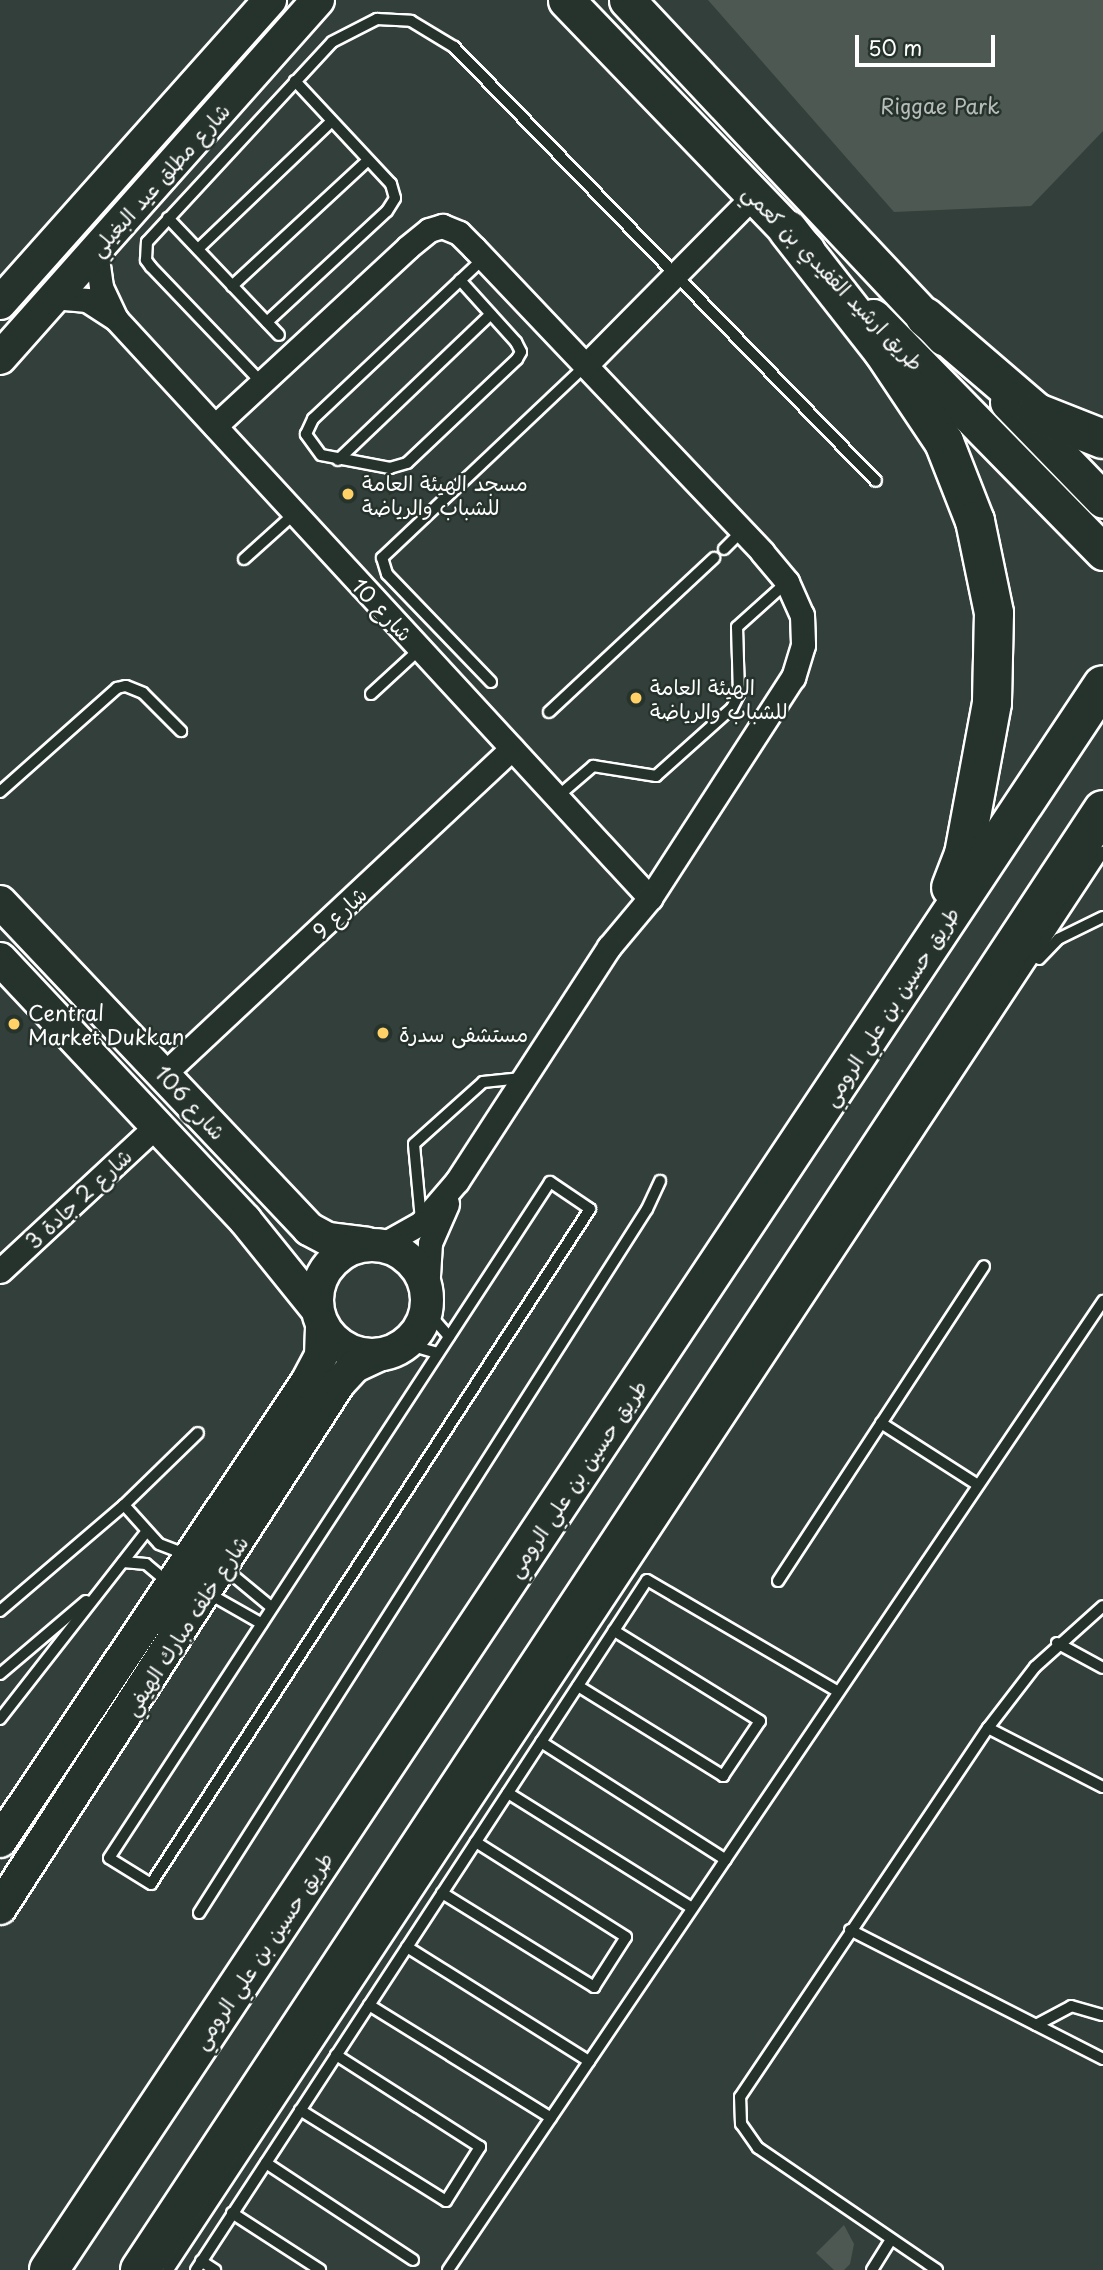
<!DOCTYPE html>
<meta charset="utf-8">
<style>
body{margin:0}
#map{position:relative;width:1103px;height:2270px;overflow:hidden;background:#333f3a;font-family:"Playpen Sans","Playpen Sans Arabic",sans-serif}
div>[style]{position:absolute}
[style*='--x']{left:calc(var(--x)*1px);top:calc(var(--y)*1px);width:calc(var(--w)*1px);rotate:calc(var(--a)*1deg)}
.green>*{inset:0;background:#4d5853}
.roads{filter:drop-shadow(2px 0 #fff) drop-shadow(-2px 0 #fff) drop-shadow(0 2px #fff) drop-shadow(0 -2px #fff)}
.lane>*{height:10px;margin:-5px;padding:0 5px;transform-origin:5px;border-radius:5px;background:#26332d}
.street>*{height:23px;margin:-11.5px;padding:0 11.5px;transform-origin:11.5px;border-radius:11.5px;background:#26332d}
.secondary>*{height:32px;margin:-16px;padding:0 16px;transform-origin:16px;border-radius:16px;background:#26332d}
.secondary>.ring{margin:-16px;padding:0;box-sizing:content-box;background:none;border:32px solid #26332d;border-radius:50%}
.primary>*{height:35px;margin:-17.5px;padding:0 17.5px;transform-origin:17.5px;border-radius:17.5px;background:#26332d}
.highway>*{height:38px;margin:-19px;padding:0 19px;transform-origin:19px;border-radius:19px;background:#26332d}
.dots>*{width:19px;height:19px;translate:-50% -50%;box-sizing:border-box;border:4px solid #26332d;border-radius:50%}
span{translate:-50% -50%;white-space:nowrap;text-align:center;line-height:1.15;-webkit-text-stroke:5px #26332d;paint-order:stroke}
.park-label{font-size:21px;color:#b8bcba}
.street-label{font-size:21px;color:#fff}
.poi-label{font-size:21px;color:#fff}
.left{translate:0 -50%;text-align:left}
.scale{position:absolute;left:855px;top:35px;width:140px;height:32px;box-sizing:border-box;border:4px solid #fff;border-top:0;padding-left:9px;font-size:21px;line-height:24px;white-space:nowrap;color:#fff;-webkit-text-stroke:5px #26332d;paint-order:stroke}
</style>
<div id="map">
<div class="green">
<div style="clip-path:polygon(708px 0,1103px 0,1103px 131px,1031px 206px,894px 212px)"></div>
<div style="clip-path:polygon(844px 2225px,854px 2244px,850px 2264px,844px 2270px,834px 2270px,816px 2253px)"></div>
</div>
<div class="roads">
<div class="lane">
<div style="--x:168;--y:218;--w:161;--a:46.5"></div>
<div style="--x:198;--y:249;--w:185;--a:-43.7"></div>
<div style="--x:460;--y:280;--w:84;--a:47.9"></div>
<div style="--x:516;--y:342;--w:11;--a:63"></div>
<div style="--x:521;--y:352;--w:8;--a:120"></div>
<div style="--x:517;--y:359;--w:151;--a:136.6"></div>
<div style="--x:407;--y:463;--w:18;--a:164"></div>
<div style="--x:390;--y:468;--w:70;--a:-169.3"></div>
<div style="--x:321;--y:455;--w:26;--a:-126"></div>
<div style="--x:306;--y:434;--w:17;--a:-65"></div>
<div style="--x:313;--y:419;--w:235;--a:-43.3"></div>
<div style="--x:232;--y:286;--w:185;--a:-42.8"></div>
<div style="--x:267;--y:322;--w:163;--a:-42.8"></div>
<div style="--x:387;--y:211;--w:15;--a:-58"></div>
<div style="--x:395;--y:198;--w:15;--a:-106"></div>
<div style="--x:391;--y:184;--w:141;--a:-133"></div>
<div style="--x:262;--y:383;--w:161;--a:-133.7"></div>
<div style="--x:151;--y:267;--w:9;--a:-126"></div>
<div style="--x:146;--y:260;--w:18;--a:-87"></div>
<div style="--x:147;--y:242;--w:272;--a:-47.2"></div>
<div style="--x:332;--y:42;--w:51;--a:-27.1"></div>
<div style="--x:377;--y:19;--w:34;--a:3"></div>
<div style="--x:411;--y:21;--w:50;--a:31.2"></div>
<div style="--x:454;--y:47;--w:605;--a:45.8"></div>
<div style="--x:338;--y:460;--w:211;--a:-43.7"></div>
<div style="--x:724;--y:549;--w:25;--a:-45"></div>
<div style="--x:244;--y:559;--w:69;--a:-42"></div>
<div style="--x:491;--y:682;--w:150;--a:-133.9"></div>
<div style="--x:387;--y:574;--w:17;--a:-107"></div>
<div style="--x:382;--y:558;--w:279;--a:-43.4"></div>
<div style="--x:371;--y:694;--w:67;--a:-42.6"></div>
<div style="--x:549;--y:712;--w:226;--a:-43"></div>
<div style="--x:0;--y:792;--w:157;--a:-41.6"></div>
<div style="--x:117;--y:688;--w:9;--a:-13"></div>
<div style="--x:126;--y:686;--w:18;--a:22"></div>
<div style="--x:143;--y:693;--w:54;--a:45"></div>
<div style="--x:557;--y:797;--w:48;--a:-40.7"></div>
<div style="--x:593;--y:766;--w:64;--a:9"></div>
<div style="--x:656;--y:776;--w:102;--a:-41.8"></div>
<div style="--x:732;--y:708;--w:16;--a:-63"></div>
<div style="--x:739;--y:694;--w:67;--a:-91.7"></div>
<div style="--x:737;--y:627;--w:67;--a:-42"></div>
<div style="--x:1039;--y:959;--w:28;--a:-46"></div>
<div style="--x:1058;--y:939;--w:50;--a:-26.1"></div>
<div style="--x:550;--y:1182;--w:48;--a:34"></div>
<div style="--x:590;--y:1209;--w:805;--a:123.04"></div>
<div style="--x:151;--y:1884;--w:49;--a:-148.2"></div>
<div style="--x:109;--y:1858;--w:807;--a:-56.88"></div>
<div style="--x:421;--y:1220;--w:76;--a:-95.3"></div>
<div style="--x:414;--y:1144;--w:93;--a:-41.9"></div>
<div style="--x:483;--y:1082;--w:39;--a:-6"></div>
<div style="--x:426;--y:1310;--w:35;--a:49"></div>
<div style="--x:406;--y:1344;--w:33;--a:16"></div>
<div style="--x:881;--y:1423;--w:115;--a:32.6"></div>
<div style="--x:124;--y:1505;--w:52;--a:48.1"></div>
<div style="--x:159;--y:1544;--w:30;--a:21"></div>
<div style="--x:123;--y:1562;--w:23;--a:5"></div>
<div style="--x:146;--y:1564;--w:30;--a:40"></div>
<div style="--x:224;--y:1568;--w:61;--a:39.7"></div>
<div style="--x:778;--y:1581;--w:376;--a:-56.8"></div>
<div style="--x:206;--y:1592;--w:64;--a:29.7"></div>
<div style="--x:0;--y:1611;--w:163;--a:-40.5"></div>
<div style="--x:124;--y:1505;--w:103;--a:-44.2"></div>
<div style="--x:1057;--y:1643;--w:52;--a:28.5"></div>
<div style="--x:0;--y:1674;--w:113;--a:-40.3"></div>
<div style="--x:578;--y:1686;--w:171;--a:31.8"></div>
<div style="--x:723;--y:1776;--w:66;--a:-56.1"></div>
<div style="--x:760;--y:1721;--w:172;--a:-148.3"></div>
<div style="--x:0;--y:1719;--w:237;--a:-52"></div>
<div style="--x:988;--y:1728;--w:129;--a:27.2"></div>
<div style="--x:541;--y:1742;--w:219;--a:32.5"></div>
<div style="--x:508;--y:1793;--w:217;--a:32"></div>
<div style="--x:442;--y:1893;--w:179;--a:31.7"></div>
<div style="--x:594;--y:1987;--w:59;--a:-57.4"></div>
<div style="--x:626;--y:1937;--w:178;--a:-147.7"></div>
<div style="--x:199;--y:1913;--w:834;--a:-57.53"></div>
<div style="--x:647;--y:1209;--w:31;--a:-65"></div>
<div style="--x:850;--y:1930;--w:284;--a:27"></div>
<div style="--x:407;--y:1947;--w:215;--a:32.1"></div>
<div style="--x:369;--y:2005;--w:214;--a:31.8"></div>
<div style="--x:1036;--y:2025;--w:40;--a:-28"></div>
<div style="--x:1071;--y:2006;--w:33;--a:16"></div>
<div style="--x:300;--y:2110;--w:172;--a:31.9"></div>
<div style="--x:446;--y:2201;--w:64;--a:-57.8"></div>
<div style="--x:480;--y:2147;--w:171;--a:-147.4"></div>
<div style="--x:266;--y:2163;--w:176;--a:33.4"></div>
<div style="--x:232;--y:2213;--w:105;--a:32.9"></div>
<div style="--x:201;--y:2261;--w:17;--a:33"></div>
<div style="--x:168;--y:2270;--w:1699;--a:-56.6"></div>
<div style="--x:196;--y:2270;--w:824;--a:-56.83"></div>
<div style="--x:647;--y:1580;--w:220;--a:30.3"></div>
<div style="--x:448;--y:2270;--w:1170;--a:-55.94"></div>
<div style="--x:872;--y:2270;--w:36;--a:-58"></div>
<div style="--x:937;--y:2270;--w:217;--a:-145.7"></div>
<div style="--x:758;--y:2148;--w:29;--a:-125"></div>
<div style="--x:741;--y:2124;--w:27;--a:-92"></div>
<div style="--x:740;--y:2097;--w:445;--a:-56.1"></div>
<div style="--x:988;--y:1728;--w:77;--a:-52.4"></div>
<div style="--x:1035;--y:1667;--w:91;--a:-41.9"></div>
</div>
<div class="street">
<div style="--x:96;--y:251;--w:36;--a:82"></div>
<div style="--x:101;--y:287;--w:33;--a:65"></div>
<div style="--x:53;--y:297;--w:34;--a:5"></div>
<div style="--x:87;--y:300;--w:35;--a:33"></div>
<div style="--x:116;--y:319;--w:788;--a:47.32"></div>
<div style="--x:585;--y:366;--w:242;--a:-45.3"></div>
<div style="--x:215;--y:426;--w:263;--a:-42.8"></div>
<div style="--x:408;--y:247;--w:27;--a:-39"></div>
<div style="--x:429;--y:230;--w:14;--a:-17"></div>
<div style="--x:442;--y:226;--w:18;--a:22"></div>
<div style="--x:459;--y:233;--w:21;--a:45"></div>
<div style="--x:474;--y:248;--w:419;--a:46.5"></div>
<div style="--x:762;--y:552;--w:39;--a:50"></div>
<div style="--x:787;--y:582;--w:36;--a:66"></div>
<div style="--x:802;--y:615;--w:30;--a:88"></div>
<div style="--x:803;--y:645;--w:34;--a:107"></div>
<div style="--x:793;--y:677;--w:263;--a:122.9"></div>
<div style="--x:650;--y:898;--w:64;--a:129.9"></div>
<div style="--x:609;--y:947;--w:279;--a:123"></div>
<div style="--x:457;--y:1181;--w:55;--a:130.6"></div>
<div style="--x:421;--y:1223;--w:45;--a:150.6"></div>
<div style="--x:165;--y:1073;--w:475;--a:-43.1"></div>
<div style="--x:0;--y:1271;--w:214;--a:-42.9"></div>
<div style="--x:427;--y:1292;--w:49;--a:-86.5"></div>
<div style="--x:430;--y:1243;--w:43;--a:-66.4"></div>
</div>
<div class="secondary">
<div style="--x:0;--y:303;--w:406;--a:-48.3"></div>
<div style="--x:0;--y:358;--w:479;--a:-48.4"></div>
<div style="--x:0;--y:902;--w:450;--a:46.6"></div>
<div style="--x:309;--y:1229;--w:21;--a:28"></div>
<div style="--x:328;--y:1239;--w:39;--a:7"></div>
<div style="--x:0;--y:959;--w:358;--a:46.8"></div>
<div style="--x:245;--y:1220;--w:113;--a:51.1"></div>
<div class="ring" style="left:317px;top:1245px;width:78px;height:78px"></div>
<div style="--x:0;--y:1841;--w:552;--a:-56.22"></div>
<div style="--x:307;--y:1382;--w:30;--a:-62"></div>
<div style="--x:321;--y:1356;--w:31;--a:-88"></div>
<div style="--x:0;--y:1908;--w:625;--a:-57.15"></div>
<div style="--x:339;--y:1383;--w:23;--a:-47"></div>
<div style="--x:355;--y:1366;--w:26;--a:-25"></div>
</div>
<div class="primary">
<div style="--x:566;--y:0;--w:347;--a:46.1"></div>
<div style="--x:627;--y:0;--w:463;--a:46.8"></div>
<div style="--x:873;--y:317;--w:329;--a:45.6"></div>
<div style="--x:1008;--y:402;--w:136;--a:45.9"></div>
</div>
<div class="highway">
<div style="--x:788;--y:230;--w:154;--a:51.9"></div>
<div style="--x:883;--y:351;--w:110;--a:56.2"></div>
<div style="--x:944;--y:442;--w:85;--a:68.6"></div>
<div style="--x:975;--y:521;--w:94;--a:78.3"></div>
<div style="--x:994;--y:613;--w:90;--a:91.3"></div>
<div style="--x:992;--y:703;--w:154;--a:100.5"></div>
<div style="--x:964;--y:854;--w:36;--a:111"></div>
<div style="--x:925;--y:317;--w:148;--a:40.6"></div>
<div style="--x:1037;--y:413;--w:71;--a:21.5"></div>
<div style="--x:49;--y:2270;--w:1903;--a:-56.38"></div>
<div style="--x:140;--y:2270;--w:1749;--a:-56.59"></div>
</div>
</div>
<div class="dots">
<div style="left:348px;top:494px;background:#ffd166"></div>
<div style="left:636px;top:698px;background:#ffd166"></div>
<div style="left:14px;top:1024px;background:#ffd166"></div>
<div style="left:383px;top:1033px;background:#ffd166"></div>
</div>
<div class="park-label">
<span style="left:940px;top:105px">Riggae Park</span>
</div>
<div class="street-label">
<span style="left:159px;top:179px;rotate:-48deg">شارع مطلق عيد البغيلي</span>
<span style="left:834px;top:277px;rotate:46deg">طريق ارشيد القفيدي بن كعمي</span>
<span style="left:383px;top:609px;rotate:47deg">شارع 10</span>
<span style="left:339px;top:912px;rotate:-43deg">شارع 9</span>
<span style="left:890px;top:1006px;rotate:-57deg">طريق حسين بن علي الرومي</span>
<span style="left:191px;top:1102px;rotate:47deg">شارع 106</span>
<span style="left:78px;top:1198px;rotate:-43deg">شارع 2 جادة 3</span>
<span style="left:576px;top:1478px;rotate:-56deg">طريق حسين بن علي الرومي</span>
<span style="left:185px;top:1625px;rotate:-57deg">شارع خلف مبارك الهيفي</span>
<span style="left:262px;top:1950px;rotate:-56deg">طريق حسين بن علي الرومي</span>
</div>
<div class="poi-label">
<span class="left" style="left:362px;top:494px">مسجد الهيئة العامة<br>للشباب والرياضة</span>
<span class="left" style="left:650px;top:698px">الهيئة العامة<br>للشباب والرياضة</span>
<span class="left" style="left:28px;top:1024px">Central<br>Market Dukkan</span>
<span class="left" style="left:399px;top:1033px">مستشفى سدرة</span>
</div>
<div class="scale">50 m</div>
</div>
